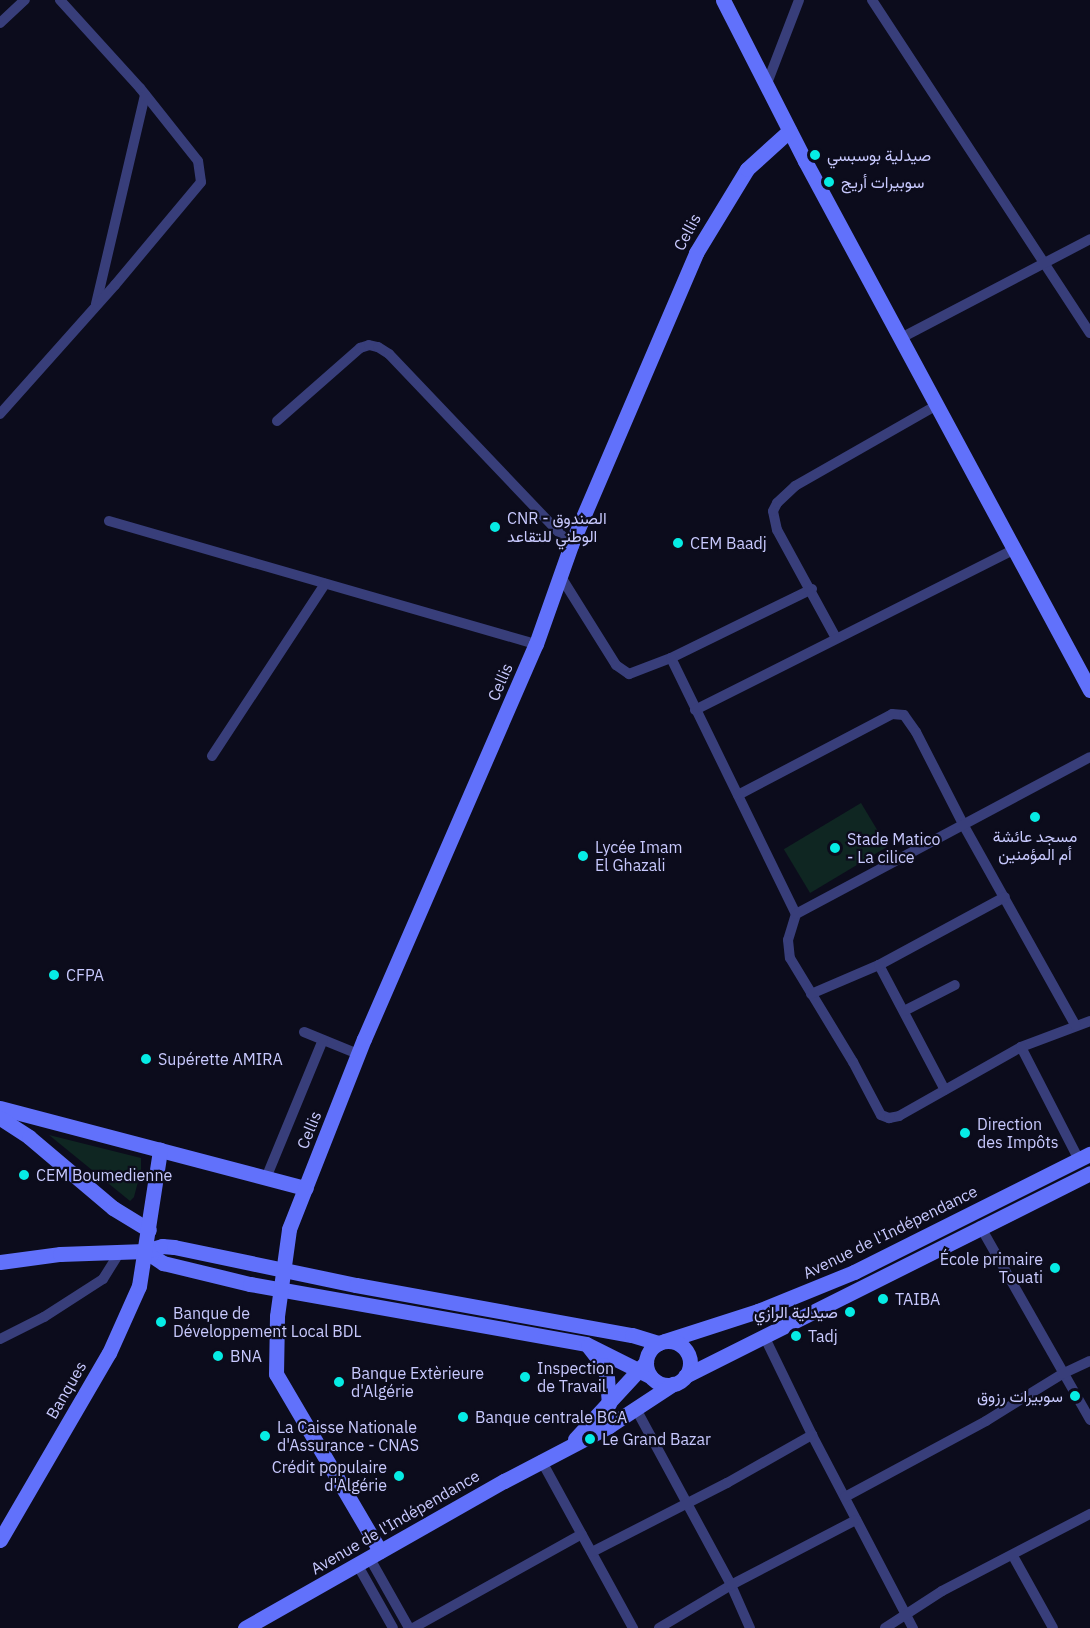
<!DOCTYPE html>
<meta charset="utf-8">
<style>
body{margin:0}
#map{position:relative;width:1090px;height:1628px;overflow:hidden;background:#0c0c1c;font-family:"IBM Plex Sans",Vazirmatn,sans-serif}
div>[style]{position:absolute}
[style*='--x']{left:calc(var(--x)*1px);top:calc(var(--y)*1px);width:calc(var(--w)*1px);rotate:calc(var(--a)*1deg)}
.green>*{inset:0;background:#0f2622;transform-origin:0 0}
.street>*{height:10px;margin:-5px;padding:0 5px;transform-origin:5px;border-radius:5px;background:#383e7a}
.secondary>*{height:15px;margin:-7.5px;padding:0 7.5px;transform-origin:7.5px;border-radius:7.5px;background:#6171fb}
.secondary>.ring{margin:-7.5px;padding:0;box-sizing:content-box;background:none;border:15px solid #6171fb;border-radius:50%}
.dots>*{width:16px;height:16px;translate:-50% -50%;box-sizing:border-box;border:3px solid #0c0c1c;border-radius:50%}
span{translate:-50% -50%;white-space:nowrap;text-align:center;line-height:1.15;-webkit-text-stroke:4.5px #0c0c1c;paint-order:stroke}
.poi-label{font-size:16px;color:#c8c9fe}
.left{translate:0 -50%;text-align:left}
.right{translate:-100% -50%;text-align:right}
.street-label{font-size:16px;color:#c8c9fe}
</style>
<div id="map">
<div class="green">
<div style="left:861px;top:803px;width:51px;height:90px;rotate:59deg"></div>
<div style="clip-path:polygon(49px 1135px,141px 1158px,141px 1170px,134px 1197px,130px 1201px)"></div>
</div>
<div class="street">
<div style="--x:872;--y:0;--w:398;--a:56.8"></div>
<div style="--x:0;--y:23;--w:34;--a:-43"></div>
<div style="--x:766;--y:86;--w:92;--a:-69"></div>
<div style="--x:96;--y:304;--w:215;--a:-76.8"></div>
<div style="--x:901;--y:338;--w:213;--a:-27.6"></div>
<div style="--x:0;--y:414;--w:173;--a:-48.3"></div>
<div style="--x:115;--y:285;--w:134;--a:-50.1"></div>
<div style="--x:201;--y:182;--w:21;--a:-98"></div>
<div style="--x:198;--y:161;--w:93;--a:-128.5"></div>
<div style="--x:140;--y:88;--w:119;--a:-132.3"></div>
<div style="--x:277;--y:421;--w:111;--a:-41.3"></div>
<div style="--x:360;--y:348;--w:9;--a:-18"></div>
<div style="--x:369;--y:345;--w:9;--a:13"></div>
<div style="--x:378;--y:347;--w:13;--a:32"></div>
<div style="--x:389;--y:354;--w:264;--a:46.4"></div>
<div style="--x:109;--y:521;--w:444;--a:16.1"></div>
<div style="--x:561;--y:577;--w:104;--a:58"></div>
<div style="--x:616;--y:665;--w:16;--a:35"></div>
<div style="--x:629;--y:674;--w:45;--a:-20.9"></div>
<div style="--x:671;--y:658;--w:157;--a:-26.1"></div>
<div style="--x:836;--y:638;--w:123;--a:-118.6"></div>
<div style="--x:777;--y:530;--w:19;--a:-102"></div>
<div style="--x:773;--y:511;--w:9;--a:-63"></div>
<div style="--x:777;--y:503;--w:25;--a:-43"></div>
<div style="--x:795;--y:486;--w:163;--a:-29.7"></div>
<div style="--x:671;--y:658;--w:285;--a:64"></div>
<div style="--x:796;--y:914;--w:27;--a:107"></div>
<div style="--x:788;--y:940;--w:18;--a:84"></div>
<div style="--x:790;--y:958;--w:122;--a:58.8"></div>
<div style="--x:853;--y:1062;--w:60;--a:62.2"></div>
<div style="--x:881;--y:1115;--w:9;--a:21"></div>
<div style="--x:889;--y:1118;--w:10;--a:-11"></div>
<div style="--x:899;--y:1116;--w:140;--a:-29.5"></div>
<div style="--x:1021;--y:1047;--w:74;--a:-20.6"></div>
<div style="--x:695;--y:710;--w:356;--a:-26.7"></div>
<div style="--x:212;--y:756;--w:206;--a:-56.7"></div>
<div style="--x:738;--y:795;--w:174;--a:-27.7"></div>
<div style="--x:892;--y:714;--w:12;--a:5"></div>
<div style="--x:904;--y:715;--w:21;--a:55"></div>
<div style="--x:916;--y:732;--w:106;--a:62.9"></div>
<div style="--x:964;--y:826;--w:228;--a:60.8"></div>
<div style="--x:796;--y:914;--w:333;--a:-28.1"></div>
<div style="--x:879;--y:965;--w:141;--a:62.2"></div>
<div style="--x:811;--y:994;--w:74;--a:-23.1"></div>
<div style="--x:879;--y:965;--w:143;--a:-28.4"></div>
<div style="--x:904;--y:1011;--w:57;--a:-27"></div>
<div style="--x:304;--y:1032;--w:58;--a:22.2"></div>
<div style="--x:1021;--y:1047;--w:127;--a:62.8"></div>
<div style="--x:266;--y:1178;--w:149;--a:-67.6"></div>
<div style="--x:980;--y:1226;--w:223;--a:60.4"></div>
<div style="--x:765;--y:1338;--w:108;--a:64.1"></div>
<div style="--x:812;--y:1435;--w:218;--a:62.4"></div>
<div style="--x:0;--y:1339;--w:49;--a:-26.6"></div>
<div style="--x:44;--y:1317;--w:70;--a:-32.8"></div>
<div style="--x:103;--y:1279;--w:32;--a:-58"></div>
<div style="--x:636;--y:1409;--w:200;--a:61.6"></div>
<div style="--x:731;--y:1585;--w:47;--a:66.2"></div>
<div style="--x:541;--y:1460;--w:192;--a:61.3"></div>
<div style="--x:845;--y:1497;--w:160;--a:-28.3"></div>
<div style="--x:986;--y:1421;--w:89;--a:-31.7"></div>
<div style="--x:1062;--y:1374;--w:31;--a:-25"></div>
<div style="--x:592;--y:1552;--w:152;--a:-27.1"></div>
<div style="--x:727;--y:1483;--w:98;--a:-29.5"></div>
<div style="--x:1013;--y:1556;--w:82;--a:60.9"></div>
<div style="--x:369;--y:1557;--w:81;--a:60.6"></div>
<div style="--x:357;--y:1564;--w:73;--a:60.6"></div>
<div style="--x:413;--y:1628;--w:193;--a:-29.1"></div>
<div style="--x:659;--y:1628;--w:84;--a:-30.8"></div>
<div style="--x:731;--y:1585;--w:141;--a:-27.5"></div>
<div style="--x:885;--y:1628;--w:68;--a:-33"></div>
<div style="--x:942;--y:1591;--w:167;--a:-27.5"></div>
</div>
<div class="secondary">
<div style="--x:723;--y:0;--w:181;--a:63"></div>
<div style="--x:805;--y:161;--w:601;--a:61.69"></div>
<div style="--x:0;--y:1108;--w:316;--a:14.7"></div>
<div style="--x:0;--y:1118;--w:35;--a:33"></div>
<div style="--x:29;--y:1137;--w:110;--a:40.2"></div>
<div style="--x:113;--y:1208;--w:42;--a:31.4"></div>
<div style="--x:145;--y:1251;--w:22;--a:34"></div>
<div style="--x:163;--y:1263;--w:89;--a:13.6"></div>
<div style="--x:250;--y:1284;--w:341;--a:10.1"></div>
<div style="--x:586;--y:1344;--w:72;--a:26.6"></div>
<div style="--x:0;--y:1262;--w:61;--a:-7.6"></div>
<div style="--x:60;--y:1254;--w:85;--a:-2"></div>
<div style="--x:145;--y:1251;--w:18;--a:-16"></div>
<div style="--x:162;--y:1246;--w:12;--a:5"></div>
<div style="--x:174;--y:1247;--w:186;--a:11.8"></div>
<div style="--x:356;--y:1285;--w:280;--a:10.3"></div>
<div style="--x:632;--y:1335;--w:28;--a:17"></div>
<div style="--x:665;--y:1341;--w:98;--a:-17.9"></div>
<div style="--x:758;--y:1311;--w:104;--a:-22.1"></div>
<div style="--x:854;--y:1272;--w:264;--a:-26.6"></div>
<div class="ring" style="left:646px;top:1341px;width:29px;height:29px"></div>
<div style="--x:588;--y:1346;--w:24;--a:52"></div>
<div style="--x:603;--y:1365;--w:13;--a:72"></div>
<div style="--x:607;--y:1377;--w:27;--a:86"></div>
<div style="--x:685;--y:1376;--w:453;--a:-26.6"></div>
<div style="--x:575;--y:1439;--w:105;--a:-47.3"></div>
<div style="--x:0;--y:1540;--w:216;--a:-59.8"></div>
<div style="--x:109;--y:1353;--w:73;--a:-65.9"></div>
<div style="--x:139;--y:1286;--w:138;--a:-81.2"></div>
<div style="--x:380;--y:1551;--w:205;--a:-120.4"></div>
<div style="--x:276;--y:1374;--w:58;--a:-89"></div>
<div style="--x:277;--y:1316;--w:88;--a:-82.1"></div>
<div style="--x:289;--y:1229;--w:204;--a:-68.5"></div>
<div style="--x:364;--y:1039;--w:431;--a:-66.5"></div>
<div style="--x:536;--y:644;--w:105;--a:-70.5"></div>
<div style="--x:571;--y:545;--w:318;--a:-66.8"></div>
<div style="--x:696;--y:253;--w:98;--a:-58.7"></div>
<div style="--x:747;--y:169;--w:57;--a:-42.1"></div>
<div style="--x:245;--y:1628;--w:298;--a:-29.6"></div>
<div style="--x:504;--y:1481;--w:119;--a:-27.6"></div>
<div style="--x:609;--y:1426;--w:77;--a:-33.3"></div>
</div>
<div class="dots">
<div style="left:815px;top:155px;background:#06ece5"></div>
<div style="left:829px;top:182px;background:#06ece5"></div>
<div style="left:495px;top:527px;background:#06ece5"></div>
<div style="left:678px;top:543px;background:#06ece5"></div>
<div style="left:1035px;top:817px;background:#06ece5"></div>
<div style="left:835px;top:848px;background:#06ece5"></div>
<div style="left:583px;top:856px;background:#06ece5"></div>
<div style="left:54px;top:975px;background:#06ece5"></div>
<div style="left:146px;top:1059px;background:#06ece5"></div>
<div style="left:965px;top:1133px;background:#06ece5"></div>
<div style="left:24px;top:1175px;background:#06ece5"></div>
<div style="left:1055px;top:1268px;background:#06ece5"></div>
<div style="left:883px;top:1299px;background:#06ece5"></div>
<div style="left:850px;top:1312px;background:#06ece5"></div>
<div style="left:161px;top:1322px;background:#06ece5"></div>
<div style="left:796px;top:1336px;background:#06ece5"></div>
<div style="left:218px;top:1356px;background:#06ece5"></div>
<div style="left:525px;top:1377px;background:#06ece5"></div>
<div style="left:339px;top:1382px;background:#06ece5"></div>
<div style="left:1075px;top:1396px;background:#06ece5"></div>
<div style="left:463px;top:1417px;background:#06ece5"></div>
<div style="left:265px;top:1436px;background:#06ece5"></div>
<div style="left:590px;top:1439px;background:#06ece5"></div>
<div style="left:399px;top:1476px;background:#06ece5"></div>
</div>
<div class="poi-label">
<span class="left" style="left:827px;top:155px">صيدلية بوسبسي</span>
<span class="left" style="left:841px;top:182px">سوبيرات أريج</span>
<span class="left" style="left:507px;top:527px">CNR - الصندوق<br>الوطني للتقاعد</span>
<span class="left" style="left:690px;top:543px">CEM Baadj</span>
<span style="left:1035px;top:845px">مسجد عائشة<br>أم المؤمنين</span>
<span class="left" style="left:847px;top:848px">Stade Matico<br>- La cilice</span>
<span class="left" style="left:595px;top:856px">Lycée Imam<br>El Ghazali</span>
<span class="left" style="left:66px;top:975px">CFPA</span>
<span class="left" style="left:158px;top:1059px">Supérette AMIRA</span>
<span class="left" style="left:977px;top:1133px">Direction<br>des Impôts</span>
<span class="left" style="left:36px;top:1175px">CEM Boumedienne</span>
<span class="right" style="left:1043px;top:1268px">École primaire<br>Touati</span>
<span class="left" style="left:895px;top:1299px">TAIBA</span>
<span class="right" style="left:838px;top:1312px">صيدلية الرازي</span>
<span class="left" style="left:173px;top:1322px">Banque de<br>Développement Local BDL</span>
<span class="left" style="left:808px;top:1336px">Tadj</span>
<span class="left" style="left:230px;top:1356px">BNA</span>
<span class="left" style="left:537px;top:1377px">Inspection<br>de Travail</span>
<span class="left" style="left:351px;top:1382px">Banque Extèrieure<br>d'Algérie</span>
<span class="right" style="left:1063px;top:1396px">سوبيرات رزوق</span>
<span class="left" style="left:475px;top:1417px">Banque centrale BCA</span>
<span class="left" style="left:277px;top:1436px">La Caisse Nationale<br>d'Assurance - CNAS</span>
<span class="left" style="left:602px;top:1439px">Le Grand Bazar</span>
<span class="right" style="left:387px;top:1476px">Crédit populaire<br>d'Algérie</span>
</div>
<div class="street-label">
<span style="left:687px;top:232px;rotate:-62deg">Cellis</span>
<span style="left:500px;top:682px;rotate:-67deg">Cellis</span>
<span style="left:309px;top:1130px;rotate:-68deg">Cellis</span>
<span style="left:890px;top:1232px;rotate:-26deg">Avenue de l'Indépendance</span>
<span style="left:66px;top:1390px;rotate:-60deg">Banques</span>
<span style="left:395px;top:1522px;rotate:-30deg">Avenue de l'Indépendance</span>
</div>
</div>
